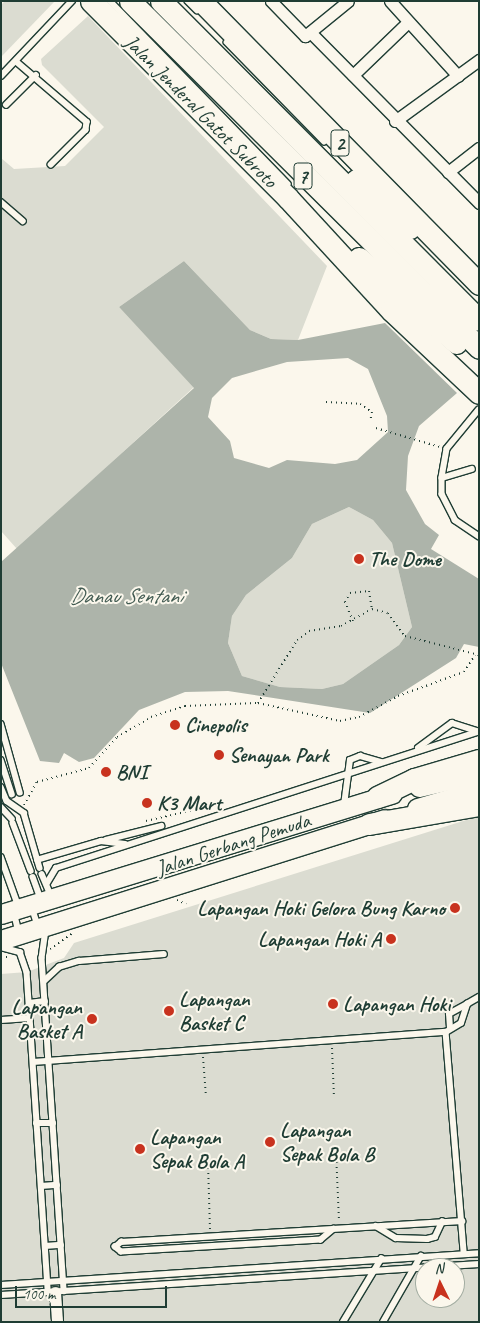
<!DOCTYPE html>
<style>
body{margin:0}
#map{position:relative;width:480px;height:1323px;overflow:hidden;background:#fbf7ec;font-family:Caveat,sans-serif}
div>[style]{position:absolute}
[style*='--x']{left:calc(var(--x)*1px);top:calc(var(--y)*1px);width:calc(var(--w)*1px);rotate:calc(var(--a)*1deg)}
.green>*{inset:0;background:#dbdcd1}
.water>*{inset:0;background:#adb4aa}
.path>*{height:2px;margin-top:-1px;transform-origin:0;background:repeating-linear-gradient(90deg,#1f3d34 0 1px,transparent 0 5px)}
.roads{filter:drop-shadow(1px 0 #1f3d34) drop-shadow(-1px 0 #1f3d34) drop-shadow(0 1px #1f3d34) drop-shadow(0 -1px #1f3d34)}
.lane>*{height:5.5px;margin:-2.75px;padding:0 2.75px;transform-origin:2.75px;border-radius:2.75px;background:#fbf7ec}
.street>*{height:11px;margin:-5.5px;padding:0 5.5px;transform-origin:5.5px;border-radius:5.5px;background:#fbf7ec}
.primary>*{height:19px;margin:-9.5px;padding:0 9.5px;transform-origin:9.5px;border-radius:9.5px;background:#fbf7ec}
.highway>*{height:21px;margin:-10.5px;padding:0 10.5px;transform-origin:10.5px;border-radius:10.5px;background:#fbf7ec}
.dots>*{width:14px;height:14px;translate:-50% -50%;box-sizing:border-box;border:2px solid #fbf7ec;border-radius:50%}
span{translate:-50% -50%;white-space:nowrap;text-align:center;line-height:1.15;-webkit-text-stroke:4px #fbf7ec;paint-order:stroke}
.shield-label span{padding:1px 4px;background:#fbf7ec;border:1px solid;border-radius:4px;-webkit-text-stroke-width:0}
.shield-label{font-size:20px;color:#1f3d34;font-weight:700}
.street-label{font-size:21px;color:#1f3d34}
.poi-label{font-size:21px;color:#1f3d34;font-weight:700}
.left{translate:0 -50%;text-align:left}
.right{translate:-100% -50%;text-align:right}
.water-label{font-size:22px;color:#425b52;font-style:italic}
.frame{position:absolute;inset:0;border:2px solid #1f3d34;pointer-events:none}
.north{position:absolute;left:415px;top:1258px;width:50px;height:50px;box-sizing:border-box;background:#fbf7ec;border:1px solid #a3ada2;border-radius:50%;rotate:356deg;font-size:14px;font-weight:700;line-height:20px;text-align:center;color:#1f3d34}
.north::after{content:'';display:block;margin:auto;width:18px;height:22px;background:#c8321e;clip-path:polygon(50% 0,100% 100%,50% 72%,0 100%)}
.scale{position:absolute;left:15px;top:1286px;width:152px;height:22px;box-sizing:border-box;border:2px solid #1f3d34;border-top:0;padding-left:6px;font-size:15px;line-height:18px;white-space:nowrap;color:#1f3d34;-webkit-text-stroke:4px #fbf7ec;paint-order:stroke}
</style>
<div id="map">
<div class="green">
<div style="clip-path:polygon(5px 1px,55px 1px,1px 57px,1px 5px)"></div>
<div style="clip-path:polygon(88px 16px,327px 266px,298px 340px,271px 339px,250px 330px,184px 261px,119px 307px,194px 387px,17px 549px,1px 531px,1px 158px,14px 169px,65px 166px,104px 127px,42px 65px,41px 59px)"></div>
<div style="clip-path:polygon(349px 507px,373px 520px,392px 543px,412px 627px,399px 645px,343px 684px,322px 689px,280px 687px,242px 676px,228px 643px,232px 616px,246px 595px,292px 558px,312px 524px)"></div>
<div style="clip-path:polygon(evenodd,479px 816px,479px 1322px,1px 1322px,1px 974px,27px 972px,64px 958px,74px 943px,479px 816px,425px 1268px,455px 1268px,455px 1298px,425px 1298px,425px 1268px)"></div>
</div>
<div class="water">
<div style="clip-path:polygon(evenodd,184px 261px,250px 330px,271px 339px,298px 340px,385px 323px,457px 393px,419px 426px,408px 456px,406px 490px,425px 524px,439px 535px,431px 549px,479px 579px,479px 647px,464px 644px,456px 658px,370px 713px,228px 691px,185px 692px,139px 710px,94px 758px,79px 762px,64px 753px,59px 763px,40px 761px,1px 663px,1px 562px,194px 388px,119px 307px,184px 261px,348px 358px,368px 369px,387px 416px,388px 432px,357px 460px,335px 464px,287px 460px,269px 468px,234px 458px,230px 441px,208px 417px,212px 398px,232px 378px,287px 362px,348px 358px,184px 261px,349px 507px,373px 520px,392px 543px,412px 627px,399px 645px,343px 684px,322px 689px,280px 687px,242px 676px,228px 643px,232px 616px,246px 595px,292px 558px,312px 524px,349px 507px)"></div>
</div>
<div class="path">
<div style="--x:326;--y:402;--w:34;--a:3"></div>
<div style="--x:360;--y:404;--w:14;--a:34"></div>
<div style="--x:372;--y:412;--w:10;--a:101"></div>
<div style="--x:376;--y:428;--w:67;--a:16.5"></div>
<div style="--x:353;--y:621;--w:21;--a:-113"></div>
<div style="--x:345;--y:602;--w:10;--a:-61"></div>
<div style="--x:350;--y:593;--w:19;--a:-6"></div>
<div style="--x:369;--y:591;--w:18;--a:81"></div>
<div style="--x:258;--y:703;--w:74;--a:-58.2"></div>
<div style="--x:297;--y:640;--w:15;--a:-37"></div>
<div style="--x:309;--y:631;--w:32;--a:-9"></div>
<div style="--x:341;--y:626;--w:35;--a:-29"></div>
<div style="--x:372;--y:609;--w:16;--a:14"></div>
<div style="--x:388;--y:613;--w:29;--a:54"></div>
<div style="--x:405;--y:636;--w:76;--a:14.4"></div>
<div style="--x:24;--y:805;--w:26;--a:-61"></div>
<div style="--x:37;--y:782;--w:54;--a:-15.1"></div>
<div style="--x:89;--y:768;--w:42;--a:-47.9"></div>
<div style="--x:117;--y:737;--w:39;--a:-30"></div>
<div style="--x:151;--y:717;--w:36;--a:-18"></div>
<div style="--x:185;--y:706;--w:73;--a:-2.4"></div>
<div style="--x:258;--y:703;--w:84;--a:12.4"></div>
<div style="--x:340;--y:721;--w:19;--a:-12"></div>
<div style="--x:359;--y:717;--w:44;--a:-28.3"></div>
<div style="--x:398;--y:696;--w:70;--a:-20"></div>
<div style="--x:464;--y:672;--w:20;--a:-57"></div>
<div style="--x:146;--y:821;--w:62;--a:-13.1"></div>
<div style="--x:177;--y:900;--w:10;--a:24"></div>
<div style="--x:50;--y:949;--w:28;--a:-35"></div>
<div style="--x:1;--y:957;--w:6;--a:0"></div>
<div style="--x:332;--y:1048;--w:50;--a:87.7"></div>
<div style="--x:203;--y:1057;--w:40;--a:85.7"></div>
<div style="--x:336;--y:1152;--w:69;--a:87.5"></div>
<div style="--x:208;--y:1163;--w:66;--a:88.3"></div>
</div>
<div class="roads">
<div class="lane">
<div style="--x:110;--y:1;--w:255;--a:45.8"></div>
<div style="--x:188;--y:1;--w:13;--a:45"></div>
<div style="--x:227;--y:42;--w:139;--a:45.6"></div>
<div style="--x:17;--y:62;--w:92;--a:40.6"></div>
<div style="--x:87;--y:122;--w:8;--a:97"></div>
<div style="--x:86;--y:130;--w:49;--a:135"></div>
<div style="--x:1;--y:76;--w:103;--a:-46.6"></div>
<div style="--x:6;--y:105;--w:42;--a:-45"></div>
<div style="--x:1;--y:202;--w:29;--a:41"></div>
<div style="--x:479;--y:410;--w:50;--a:129.4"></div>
<div style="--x:447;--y:449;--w:29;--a:100"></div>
<div style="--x:442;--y:478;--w:16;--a:90"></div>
<div style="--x:442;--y:494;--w:29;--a:63"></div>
<div style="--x:455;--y:520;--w:29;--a:34"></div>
<div style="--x:442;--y:478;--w:31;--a:-17"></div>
<div style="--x:1;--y:724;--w:71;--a:74.4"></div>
<div style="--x:418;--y:748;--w:42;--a:-36.3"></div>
<div style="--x:452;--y:723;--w:26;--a:18"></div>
<div style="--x:1;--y:760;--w:36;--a:72"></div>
<div style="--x:1;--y:787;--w:15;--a:67"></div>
<div style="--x:7;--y:801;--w:21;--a:35"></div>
<div style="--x:24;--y:813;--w:57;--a:73.8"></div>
<div style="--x:344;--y:805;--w:45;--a:-82.4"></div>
<div style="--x:350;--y:760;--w:11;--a:-22"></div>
<div style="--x:360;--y:756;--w:22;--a:16"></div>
<div style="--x:1;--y:807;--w:16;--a:47"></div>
<div style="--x:13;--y:823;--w:51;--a:69.4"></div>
<div style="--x:106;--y:840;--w:57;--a:-14.3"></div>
<div style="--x:1;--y:857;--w:53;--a:70.2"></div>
<div style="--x:37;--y:860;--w:67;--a:-16.5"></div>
<div style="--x:101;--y:841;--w:24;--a:7"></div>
<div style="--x:42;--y:874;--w:23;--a:67"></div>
<div style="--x:33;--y:877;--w:23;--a:70"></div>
<div style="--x:47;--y:883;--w:17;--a:-59"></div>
<div style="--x:56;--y:868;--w:445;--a:-17.9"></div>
<div style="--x:32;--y:907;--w:20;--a:72"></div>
<div style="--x:14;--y:912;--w:21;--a:76"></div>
<div style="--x:46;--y:930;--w:28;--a:98"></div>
<div style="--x:42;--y:958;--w:334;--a:86.2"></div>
<div style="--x:1;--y:947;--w:20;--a:15"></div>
<div style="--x:20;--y:952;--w:21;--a:71"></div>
<div style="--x:27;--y:972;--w:321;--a:86.2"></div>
<div style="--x:44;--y:981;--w:21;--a:-43"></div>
<div style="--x:59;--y:967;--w:21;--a:-17"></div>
<div style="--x:79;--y:961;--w:85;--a:-4.7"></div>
<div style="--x:29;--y:1003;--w:16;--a:-7"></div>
<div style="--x:1;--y:1020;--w:29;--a:-4"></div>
<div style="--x:450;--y:1028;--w:14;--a:-94"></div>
<div style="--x:449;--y:1014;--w:21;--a:-29"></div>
<div style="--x:446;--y:1032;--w:222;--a:85.3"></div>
<div style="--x:33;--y:1062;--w:414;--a:-4.2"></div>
<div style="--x:446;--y:1032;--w:17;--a:-31"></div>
<div style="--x:461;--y:1023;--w:20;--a:-72"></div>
<div style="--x:467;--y:1004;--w:14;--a:-30"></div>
<div style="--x:36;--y:1123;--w:17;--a:0"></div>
<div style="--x:41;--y:1186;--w:16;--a:-4"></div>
<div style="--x:376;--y:1226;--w:23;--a:31"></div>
<div style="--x:396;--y:1238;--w:31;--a:2"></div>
<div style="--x:427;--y:1239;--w:8;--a:-14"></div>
<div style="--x:435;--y:1237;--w:17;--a:-65"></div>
<div style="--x:334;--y:1229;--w:17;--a:140"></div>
<div style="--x:321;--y:1240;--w:200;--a:176.6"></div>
<div style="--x:121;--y:1252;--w:8;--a:-140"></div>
<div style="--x:115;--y:1247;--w:8;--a:-40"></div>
<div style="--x:121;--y:1242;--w:342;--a:-3.5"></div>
<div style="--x:45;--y:1246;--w:16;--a:-4"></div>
<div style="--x:1;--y:1285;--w:479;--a:-3.8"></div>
<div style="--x:1;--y:1295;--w:479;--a:-3.7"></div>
<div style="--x:343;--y:1322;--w:74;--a:-58.9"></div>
<div style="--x:383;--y:1322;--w:76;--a:-60.1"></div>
</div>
<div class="street">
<div style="--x:271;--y:1;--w:49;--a:45.8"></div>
<div style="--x:305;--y:36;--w:55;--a:-39.1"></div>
<div style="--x:390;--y:1;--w:101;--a:47.8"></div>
<div style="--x:312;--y:34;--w:238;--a:45.3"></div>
<div style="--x:353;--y:75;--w:76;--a:-43.9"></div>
<div style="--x:395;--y:121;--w:104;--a:-36"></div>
<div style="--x:448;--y:172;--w:39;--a:-38"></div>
<div style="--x:55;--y:1292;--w:30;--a:86"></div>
</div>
<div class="primary">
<div style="--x:419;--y:787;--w:62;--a:-13.1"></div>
<div style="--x:417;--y:808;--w:65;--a:-16.2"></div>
<div style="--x:1;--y:914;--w:409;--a:-17.1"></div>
<div style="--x:1;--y:940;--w:402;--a:-17.5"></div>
</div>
<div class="highway">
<div style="--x:91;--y:1;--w:279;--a:45"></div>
<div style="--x:288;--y:198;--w:152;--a:47.4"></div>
<div style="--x:391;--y:310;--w:121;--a:43.3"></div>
<div style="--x:130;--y:1;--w:492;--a:44.8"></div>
<div style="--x:161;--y:1;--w:450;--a:45.1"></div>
<div style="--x:201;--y:1;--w:397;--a:45.5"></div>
<div style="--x:356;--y:180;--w:72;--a:42.2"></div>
<div style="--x:359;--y:258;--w:129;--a:41.2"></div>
<div style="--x:377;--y:797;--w:41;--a:-25.9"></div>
<div style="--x:414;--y:779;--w:68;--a:-16.3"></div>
<div style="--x:369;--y:824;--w:112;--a:-9.8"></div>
</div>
</div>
<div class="dots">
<div style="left:359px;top:559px;background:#c8321e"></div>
<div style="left:175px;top:725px;background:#c8321e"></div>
<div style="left:219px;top:755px;background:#c8321e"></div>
<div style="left:106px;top:772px;background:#c8321e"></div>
<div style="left:147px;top:803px;background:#c8321e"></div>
<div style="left:455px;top:908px;background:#c8321e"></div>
<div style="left:391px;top:939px;background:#c8321e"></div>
<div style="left:333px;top:1004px;background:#c8321e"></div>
<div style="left:169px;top:1011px;background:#c8321e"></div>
<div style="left:92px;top:1019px;background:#c8321e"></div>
<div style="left:270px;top:1142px;background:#c8321e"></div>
<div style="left:140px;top:1149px;background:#c8321e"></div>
</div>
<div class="shield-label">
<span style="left:340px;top:143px">2</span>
<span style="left:303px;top:176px">7</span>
</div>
<div class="street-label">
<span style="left:201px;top:111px;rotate:45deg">Jalan Jenderal Gatot Subroto</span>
<span style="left:233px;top:844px;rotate:-18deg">Jalan Gerbang Pemuda</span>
</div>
<div class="poi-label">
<span class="left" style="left:369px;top:559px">The Dome</span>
<span class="left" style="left:185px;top:725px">Cinepolis</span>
<span class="left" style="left:229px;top:755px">Senayan Park</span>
<span class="left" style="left:116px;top:772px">BNI</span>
<span class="left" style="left:157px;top:803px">K3 Mart</span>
<span class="right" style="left:445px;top:908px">Lapangan Hoki Gelora Bung Karno</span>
<span class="right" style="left:381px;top:939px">Lapangan Hoki A</span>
<span class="left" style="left:179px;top:1011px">Lapangan<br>Basket C</span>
<span class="left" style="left:343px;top:1004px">Lapangan Hoki</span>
<span class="right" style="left:82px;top:1019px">Lapangan<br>Basket A</span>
<span class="left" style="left:280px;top:1142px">Lapangan<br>Sepak Bola B</span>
<span class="left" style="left:150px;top:1149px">Lapangan<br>Sepak Bola A</span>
</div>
<div class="water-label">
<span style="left:126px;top:597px">Danau Sentani</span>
</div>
<div class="frame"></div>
<div class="north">N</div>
<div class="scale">100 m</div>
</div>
